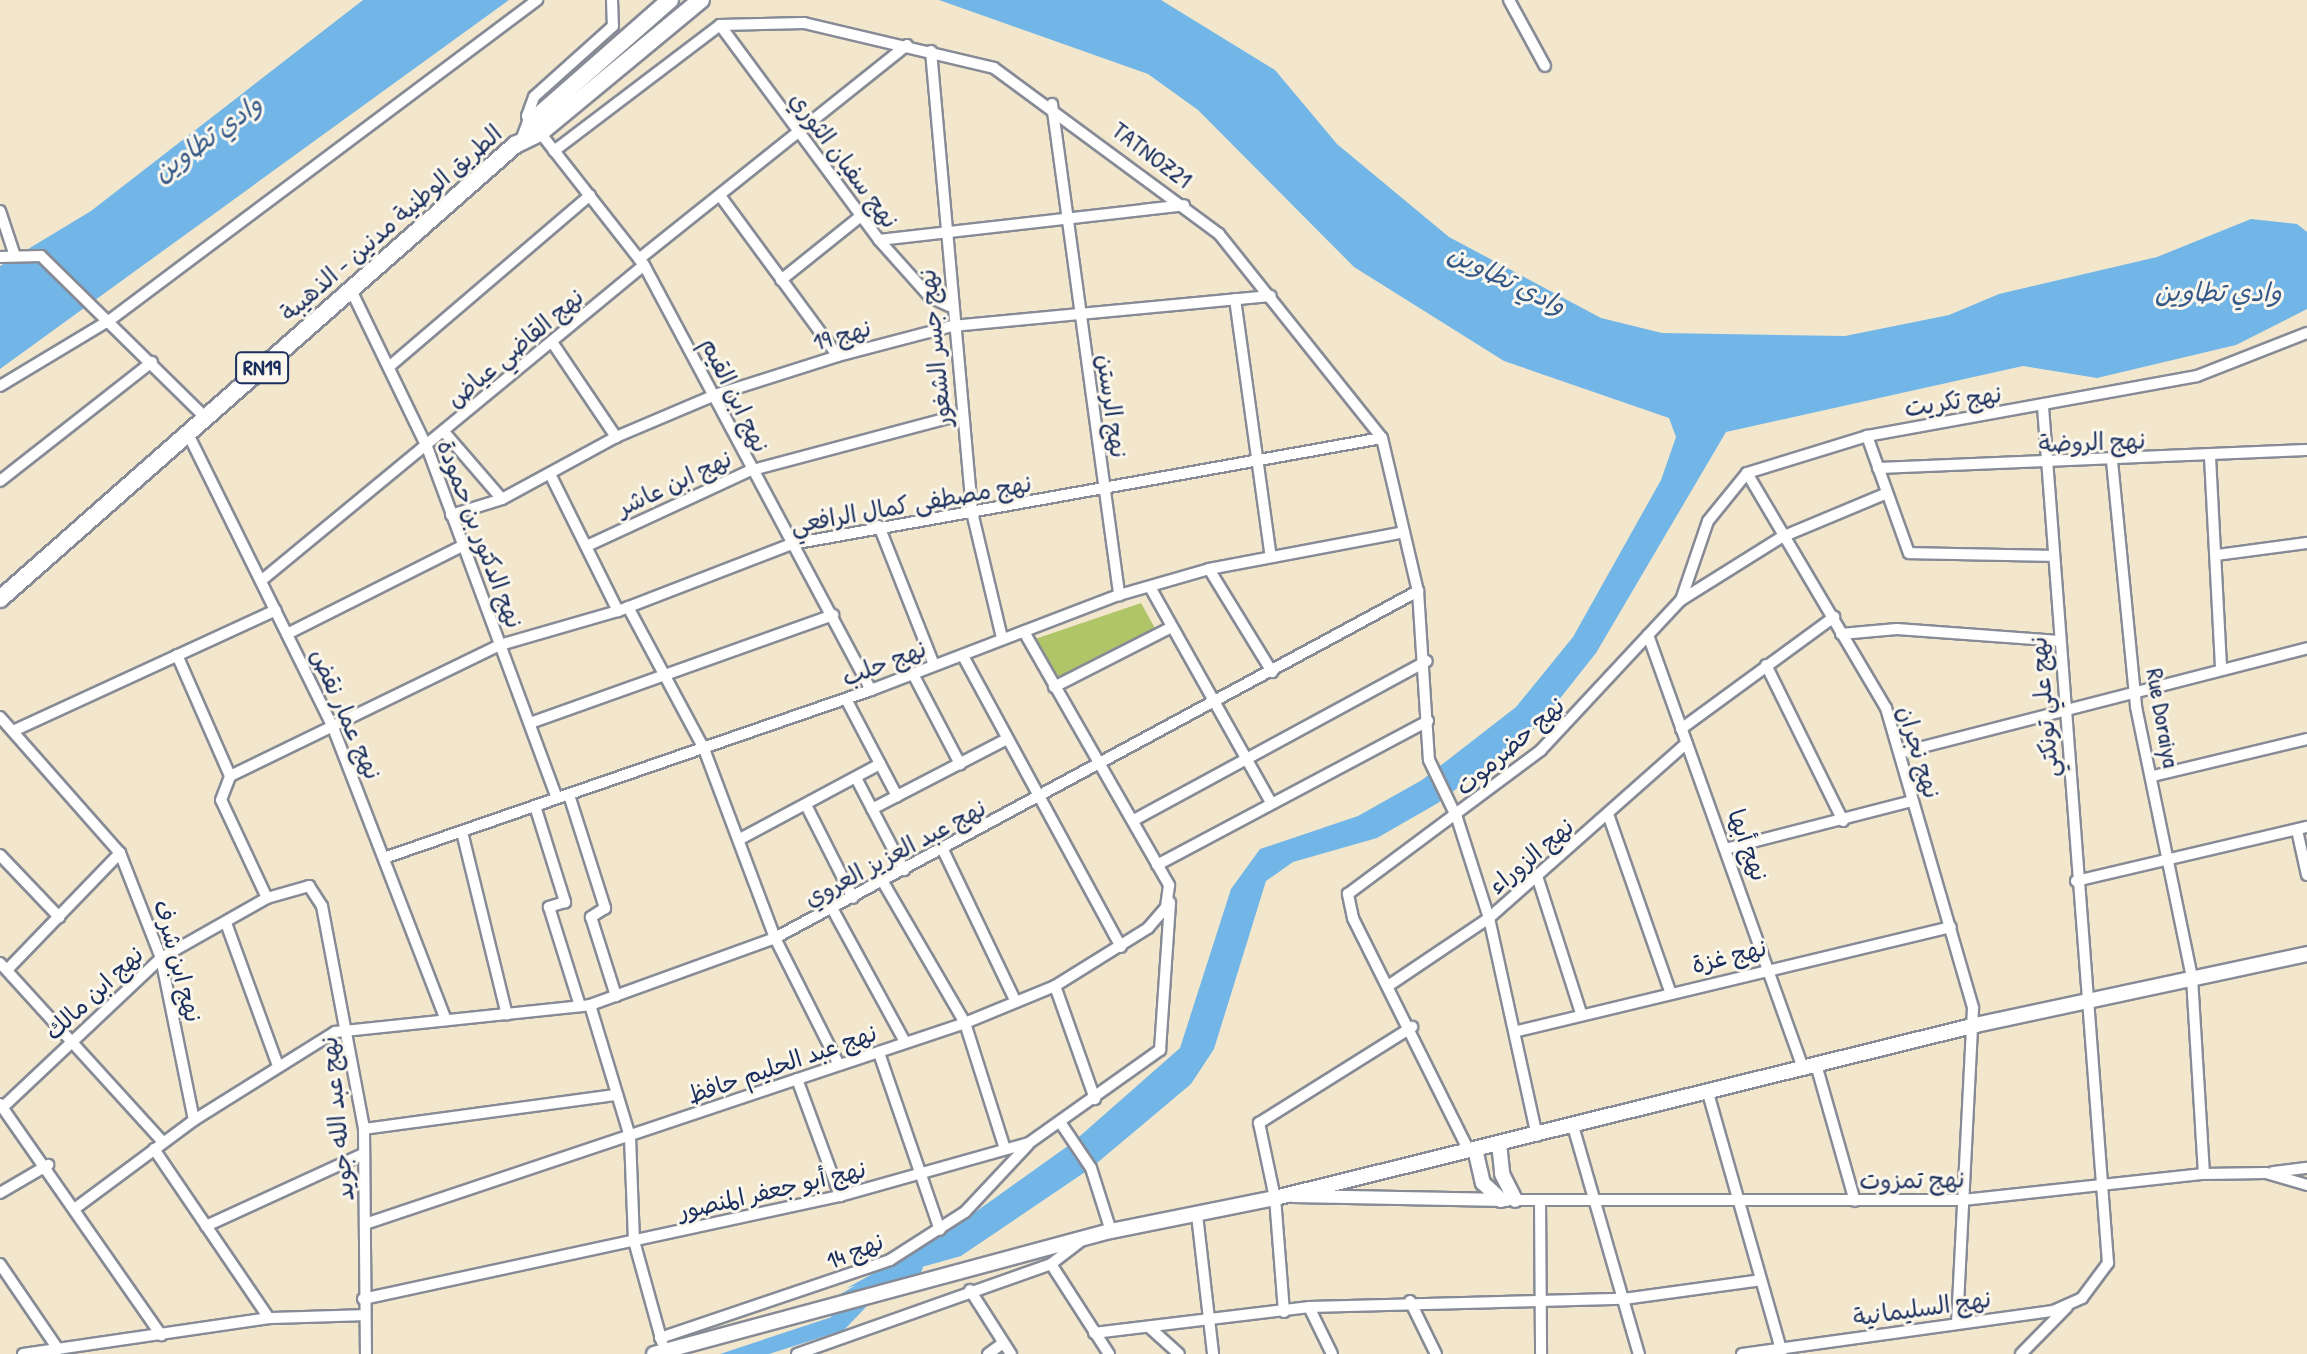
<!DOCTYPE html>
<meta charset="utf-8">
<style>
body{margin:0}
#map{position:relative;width:2307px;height:1354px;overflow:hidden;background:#f2e7cd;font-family:"Patrick Hand","Playpen Sans Arabic",sans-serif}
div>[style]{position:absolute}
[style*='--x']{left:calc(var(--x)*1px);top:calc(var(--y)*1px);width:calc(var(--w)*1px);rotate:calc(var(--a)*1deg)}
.green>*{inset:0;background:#b0c468}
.water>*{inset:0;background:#72b6e8}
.river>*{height:22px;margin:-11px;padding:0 11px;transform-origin:11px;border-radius:11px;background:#72b6e8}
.roads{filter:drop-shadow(2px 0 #868b96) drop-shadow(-2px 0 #868b96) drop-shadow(0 2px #868b96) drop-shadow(0 -2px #868b96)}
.minor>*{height:10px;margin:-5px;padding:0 5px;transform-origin:5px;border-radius:5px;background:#fff}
.tertiary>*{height:12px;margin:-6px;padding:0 6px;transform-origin:6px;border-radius:6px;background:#fff}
.secondary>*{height:14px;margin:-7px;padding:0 7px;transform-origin:7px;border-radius:7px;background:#fff}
.primary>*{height:16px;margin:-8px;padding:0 8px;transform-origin:8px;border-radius:8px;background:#fff}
span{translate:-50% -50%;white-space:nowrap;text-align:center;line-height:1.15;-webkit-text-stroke:6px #fbf7ec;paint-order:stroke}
.shield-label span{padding:2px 6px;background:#fbf7ec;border:2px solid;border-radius:6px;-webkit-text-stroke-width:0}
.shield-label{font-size:22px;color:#1b2f5e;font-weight:700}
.street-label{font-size:24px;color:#1b2f5e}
.water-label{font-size:26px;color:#355887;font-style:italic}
</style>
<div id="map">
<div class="green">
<div style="clip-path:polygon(1141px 603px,1156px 630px,1057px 682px,1035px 639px)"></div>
</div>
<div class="water">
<div style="clip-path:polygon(363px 0,509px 0,0 369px,0 266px,91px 211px)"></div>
<div style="clip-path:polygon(939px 0,1161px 0,1275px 70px,1337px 144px,1449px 237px,1601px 318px,1662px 333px,1845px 336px,1949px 315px,1999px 294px,2157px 257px,2251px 219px,2297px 224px,2307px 232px,2307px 309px,2236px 345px,2097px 378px,2023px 366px,1726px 432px,1596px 653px,1539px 725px,1438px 803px,1377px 838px,1293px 862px,1266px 881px,1214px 1049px,1191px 1084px,1091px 1168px,961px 1256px,847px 1288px,946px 1233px,1072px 1143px,1180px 1048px,1231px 889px,1260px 849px,1358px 816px,1422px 780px,1516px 707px,1573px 637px,1661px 480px,1676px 437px,1669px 418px,1504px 361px,1354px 267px,1198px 110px,1148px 74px)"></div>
<div style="clip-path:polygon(868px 1305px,844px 1330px,769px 1354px,720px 1354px)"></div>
</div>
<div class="river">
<div style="--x:838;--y:1308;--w:85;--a:-29.6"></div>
</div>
<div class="roads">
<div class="minor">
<div style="--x:612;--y:0;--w:26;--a:88"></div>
<div style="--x:613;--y:26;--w:106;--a:138.1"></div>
<div style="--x:534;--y:97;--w:20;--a:110"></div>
<div style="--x:527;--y:116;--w:189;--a:51.9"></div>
<div style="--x:644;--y:265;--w:482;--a:61.9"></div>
<div style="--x:1509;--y:0;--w:75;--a:61.4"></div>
<div style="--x:720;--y:25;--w:267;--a:53.5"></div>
<div style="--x:879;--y:240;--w:76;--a:48.2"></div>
<div style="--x:930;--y:297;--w:21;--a:25"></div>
<div style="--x:931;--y:51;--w:463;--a:84.9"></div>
<div style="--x:972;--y:512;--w:130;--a:76.6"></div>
<div style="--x:1052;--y:104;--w:496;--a:82.2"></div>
<div style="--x:554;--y:151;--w:208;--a:-37.2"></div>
<div style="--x:720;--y:25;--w:84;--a:-1.4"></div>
<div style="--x:804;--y:23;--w:195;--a:13.3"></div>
<div style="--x:994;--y:68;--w:280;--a:36.4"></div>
<div style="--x:1219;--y:234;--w:261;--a:51.4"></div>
<div style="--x:1382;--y:438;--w:157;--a:76.8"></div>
<div style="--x:1418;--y:591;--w:169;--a:86.3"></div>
<div style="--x:1429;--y:760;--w:64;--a:64.2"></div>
<div style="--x:1457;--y:818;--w:105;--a:72.3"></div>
<div style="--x:1489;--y:918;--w:223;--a:77.6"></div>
<div style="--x:721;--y:197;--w:197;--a:53.7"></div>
<div style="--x:0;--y:211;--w:44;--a:71.6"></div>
<div style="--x:879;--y:240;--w:307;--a:-6.5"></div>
<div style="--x:0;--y:257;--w:41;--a:-1.4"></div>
<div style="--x:41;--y:256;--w:231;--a:44.5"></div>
<div style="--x:639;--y:259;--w:343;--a:-38.6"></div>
<div style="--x:781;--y:280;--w:102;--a:-38.7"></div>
<div style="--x:351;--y:290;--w:174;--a:64.2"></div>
<div style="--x:427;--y:447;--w:374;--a:69.7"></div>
<div style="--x:1235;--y:299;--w:260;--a:82.1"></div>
<div style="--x:552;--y:342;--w:115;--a:56"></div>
<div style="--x:390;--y:366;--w:263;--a:-40.5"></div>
<div style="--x:0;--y:386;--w:128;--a:-31"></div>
<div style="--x:110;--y:320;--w:534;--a:-36.85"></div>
<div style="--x:445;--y:433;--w:87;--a:49.2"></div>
<div style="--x:188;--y:434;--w:330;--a:63.7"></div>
<div style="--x:334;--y:730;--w:311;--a:68.9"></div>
<div style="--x:1867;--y:436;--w:124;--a:70.3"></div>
<div style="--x:1909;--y:553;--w:143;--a:1.2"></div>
<div style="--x:2210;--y:457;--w:211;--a:87"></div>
<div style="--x:2112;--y:461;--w:247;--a:84.4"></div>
<div style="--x:2136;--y:707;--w:277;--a:78.3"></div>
<div style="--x:2192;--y:978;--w:196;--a:86.5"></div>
<div style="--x:1878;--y:468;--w:429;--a:-2.4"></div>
<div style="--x:1747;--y:473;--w:273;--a:59.4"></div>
<div style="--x:1886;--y:708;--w:312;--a:73.8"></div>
<div style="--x:1973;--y:1008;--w:316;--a:92.9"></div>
<div style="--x:551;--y:476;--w:151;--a:63.6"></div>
<div style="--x:0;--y:481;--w:193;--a:-38.1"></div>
<div style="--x:451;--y:515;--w:53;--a:-17.4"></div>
<div style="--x:502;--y:499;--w:130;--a:-28.5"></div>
<div style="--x:616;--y:437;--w:108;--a:-23"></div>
<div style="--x:715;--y:395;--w:129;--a:-17.6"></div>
<div style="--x:838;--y:356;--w:118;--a:-14.7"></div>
<div style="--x:952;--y:326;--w:320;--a:-5.4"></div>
<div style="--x:879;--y:526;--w:149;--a:68.4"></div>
<div style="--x:589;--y:545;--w:176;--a:-24.8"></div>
<div style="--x:749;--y:471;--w:221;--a:-14.9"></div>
<div style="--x:2217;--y:555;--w:91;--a:-7.6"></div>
<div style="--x:1209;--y:569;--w:121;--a:58.5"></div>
<div style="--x:262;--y:580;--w:495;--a:-39.5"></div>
<div style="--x:1150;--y:587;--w:245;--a:60.7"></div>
<div style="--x:1681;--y:600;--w:83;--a:-71.1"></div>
<div style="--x:1708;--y:521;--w:62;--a:-50.9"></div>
<div style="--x:1747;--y:473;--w:126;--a:-17.1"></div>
<div style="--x:1867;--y:436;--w:335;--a:-10.3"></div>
<div style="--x:2197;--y:376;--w:118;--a:-21.4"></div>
<div style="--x:628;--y:607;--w:161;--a:61.8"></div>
<div style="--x:704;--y:749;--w:202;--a:69.4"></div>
<div style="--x:775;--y:938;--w:142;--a:63.3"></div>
<div style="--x:287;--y:634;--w:196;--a:-26.7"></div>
<div style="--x:1841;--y:634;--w:56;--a:-5.1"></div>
<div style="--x:1897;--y:629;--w:162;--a:4.2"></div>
<div style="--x:1648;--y:635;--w:462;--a:70.3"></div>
<div style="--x:177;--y:655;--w:132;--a:66.3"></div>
<div style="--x:963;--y:656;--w:331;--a:61.5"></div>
<div style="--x:1766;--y:665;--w:174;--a:63.7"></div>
<div style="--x:913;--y:674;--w:102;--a:62.4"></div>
<div style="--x:1054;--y:687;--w:128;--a:-27"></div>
<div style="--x:846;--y:699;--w:110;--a:62.3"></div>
<div style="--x:0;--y:717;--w:181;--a:48.6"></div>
<div style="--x:120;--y:853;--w:113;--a:68.7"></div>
<div style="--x:161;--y:958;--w:165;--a:78.5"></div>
<div style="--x:530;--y:723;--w:322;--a:-19.6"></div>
<div style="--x:1681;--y:729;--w:190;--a:-36.2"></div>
<div style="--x:13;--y:731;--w:289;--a:-24.7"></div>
<div style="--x:1903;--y:752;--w:417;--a:-14.4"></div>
<div style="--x:2153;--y:776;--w:158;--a:-13.5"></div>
<div style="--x:856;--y:778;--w:104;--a:62.4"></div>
<div style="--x:569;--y:795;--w:119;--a:72.3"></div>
<div style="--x:605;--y:908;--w:17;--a:147"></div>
<div style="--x:591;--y:917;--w:83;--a:72.4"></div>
<div style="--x:806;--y:805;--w:104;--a:63.2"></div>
<div style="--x:535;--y:806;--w:101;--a:72.6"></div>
<div style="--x:565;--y:902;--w:17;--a:163"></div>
<div style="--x:549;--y:907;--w:104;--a:72.6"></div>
<div style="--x:872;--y:809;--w:152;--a:-27.4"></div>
<div style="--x:1609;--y:817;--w:184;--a:70.7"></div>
<div style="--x:1134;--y:820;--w:333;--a:-28.5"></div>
<div style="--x:2297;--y:830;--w:46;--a:77.5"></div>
<div style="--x:462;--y:832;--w:188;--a:76.2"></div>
<div style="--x:740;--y:839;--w:159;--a:-28.2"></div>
<div style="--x:1729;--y:848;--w:189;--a:-14.4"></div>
<div style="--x:944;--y:852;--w:166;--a:64.4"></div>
<div style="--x:0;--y:855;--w:86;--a:46.4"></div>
<div style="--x:384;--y:858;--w:515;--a:-19.03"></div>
<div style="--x:871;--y:690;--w:266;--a:-21"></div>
<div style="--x:1119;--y:595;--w:94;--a:-16.1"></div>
<div style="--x:1209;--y:569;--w:198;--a:-10.7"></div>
<div style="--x:1157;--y:865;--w:307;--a:-28"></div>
<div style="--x:1537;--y:876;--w:144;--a:72.2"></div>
<div style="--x:2076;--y:881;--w:237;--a:-13.2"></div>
<div style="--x:883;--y:882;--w:163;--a:59.8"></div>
<div style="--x:965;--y:1023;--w:132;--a:72.4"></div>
<div style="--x:267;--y:898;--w:108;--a:-115.1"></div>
<div style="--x:221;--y:800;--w:26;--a:-69"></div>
<div style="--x:230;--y:776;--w:300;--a:-25.9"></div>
<div style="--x:500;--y:645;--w:123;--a:-16.1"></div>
<div style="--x:618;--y:611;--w:186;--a:-21.1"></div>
<div style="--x:792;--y:544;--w:599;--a:-10.19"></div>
<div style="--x:833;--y:910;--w:150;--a:61.4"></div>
<div style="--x:226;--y:923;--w:152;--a:70"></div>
<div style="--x:0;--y:963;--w:242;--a:47.7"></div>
<div style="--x:7;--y:970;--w:163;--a:-46"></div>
<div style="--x:1055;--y:986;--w:120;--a:70.5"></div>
<div style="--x:1388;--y:986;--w:122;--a:-34"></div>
<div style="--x:1489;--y:918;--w:264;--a:-41.5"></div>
<div style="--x:590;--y:1005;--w:138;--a:73.1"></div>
<div style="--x:630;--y:1137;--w:104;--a:87.8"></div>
<div style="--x:634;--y:1241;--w:105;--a:74.5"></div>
<div style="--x:1518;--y:1031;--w:445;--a:-13.5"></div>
<div style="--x:879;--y:1053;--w:187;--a:71"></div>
<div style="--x:1817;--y:1068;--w:138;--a:74.1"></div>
<div style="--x:797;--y:1079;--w:125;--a:69.8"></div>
<div style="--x:1708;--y:1093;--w:269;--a:74.1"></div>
<div style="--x:0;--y:1104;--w:282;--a:55.1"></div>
<div style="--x:3;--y:1107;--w:217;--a:-43.3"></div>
<div style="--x:161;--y:958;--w:122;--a:-29.5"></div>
<div style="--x:267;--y:898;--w:44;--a:-15.9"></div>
<div style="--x:309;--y:886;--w:24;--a:57"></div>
<div style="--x:322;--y:906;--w:227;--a:79.3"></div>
<div style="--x:364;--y:1129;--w:225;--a:89.5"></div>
<div style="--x:1062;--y:1125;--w:52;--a:56"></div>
<div style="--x:1091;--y:1168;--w:66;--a:72.4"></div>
<div style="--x:1573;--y:1126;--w:237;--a:73.9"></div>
<div style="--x:364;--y:1129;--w:254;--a:-7.7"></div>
<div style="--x:154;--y:1149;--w:204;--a:55.8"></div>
<div style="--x:1469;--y:1151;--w:260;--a:-116.5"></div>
<div style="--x:1353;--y:918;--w:25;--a:-102"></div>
<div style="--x:1348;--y:894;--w:241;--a:-36.7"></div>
<div style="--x:1541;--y:750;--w:205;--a:-47"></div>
<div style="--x:1681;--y:600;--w:119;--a:-32"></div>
<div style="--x:1782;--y:537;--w:112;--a:-22.7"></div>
<div style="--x:2273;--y:1172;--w:34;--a:-7"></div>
<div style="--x:0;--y:1193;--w:56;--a:-30.3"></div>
<div style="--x:1515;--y:1200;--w:448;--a:0"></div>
<div style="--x:1963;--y:1200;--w:242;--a:-6.2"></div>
<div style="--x:2204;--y:1174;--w:62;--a:-0.9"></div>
<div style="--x:2266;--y:1173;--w:43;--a:16.3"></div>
<div style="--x:1540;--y:1200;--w:154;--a:89.6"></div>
<div style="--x:77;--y:1207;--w:146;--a:-36.6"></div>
<div style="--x:194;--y:1120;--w:166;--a:-32"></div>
<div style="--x:335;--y:1032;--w:256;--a:-6"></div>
<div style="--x:590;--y:1005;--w:197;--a:-19.9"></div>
<div style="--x:775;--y:938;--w:731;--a:-28.35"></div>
<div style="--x:1197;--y:1215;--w:140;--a:83.4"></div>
<div style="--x:368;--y:1223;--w:630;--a:-18.52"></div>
<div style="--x:965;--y:1023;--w:97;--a:-22.3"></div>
<div style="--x:1055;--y:986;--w:110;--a:-31.9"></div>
<div style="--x:1148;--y:928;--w:28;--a:-49"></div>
<div style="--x:1166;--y:907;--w:22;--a:-82"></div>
<div style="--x:1169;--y:885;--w:292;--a:-119.8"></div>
<div style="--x:206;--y:1226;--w:173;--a:-24.6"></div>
<div style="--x:0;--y:1264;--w:103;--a:55.7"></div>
<div style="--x:1051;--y:1264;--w:107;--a:57.2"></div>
<div style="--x:970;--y:1290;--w:76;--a:57.4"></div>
<div style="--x:363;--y:1299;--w:488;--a:-12.2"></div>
<div style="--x:840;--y:1196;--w:196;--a:-15.7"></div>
<div style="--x:1029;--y:1143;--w:161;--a:-35.4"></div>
<div style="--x:1160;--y:1050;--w:148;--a:-86.1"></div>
<div style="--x:1410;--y:1301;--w:59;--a:63.9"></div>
<div style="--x:1309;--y:1307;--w:52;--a:63.9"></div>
<div style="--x:1284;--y:1312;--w:114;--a:-94.5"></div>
<div style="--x:1275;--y:1198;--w:77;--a:-102"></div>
<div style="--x:1259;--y:1123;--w:181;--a:-32.1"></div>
<div style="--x:1149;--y:1327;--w:40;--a:42"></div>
<div style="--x:1094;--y:1333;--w:217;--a:-6.9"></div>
<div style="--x:1309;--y:1307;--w:314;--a:-1.5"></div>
<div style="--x:1623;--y:1299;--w:139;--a:-7.8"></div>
<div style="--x:660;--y:1338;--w:243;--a:-18.7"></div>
<div style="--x:890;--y:1260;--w:89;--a:-32.6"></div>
<div style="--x:965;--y:1212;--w:92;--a:-46.8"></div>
<div style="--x:23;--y:1354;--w:249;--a:-8.3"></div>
<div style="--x:269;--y:1318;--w:94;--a:-1.8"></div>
<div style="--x:797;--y:1354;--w:269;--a:-19.5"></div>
<div style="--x:1051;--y:1264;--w:43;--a:-37.4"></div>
<div style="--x:988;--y:1354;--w:19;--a:-36"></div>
<div style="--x:1742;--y:1354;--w:314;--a:-7.9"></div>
<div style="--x:2053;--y:1311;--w:32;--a:-24"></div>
<div style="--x:2082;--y:1298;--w:44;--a:-53.4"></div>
<div style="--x:2108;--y:1263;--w:858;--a:-94.34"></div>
<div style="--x:2021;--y:1354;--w:66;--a:-45.6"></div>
</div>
<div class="tertiary">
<div style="--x:1293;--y:1196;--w:213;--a:1.1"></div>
</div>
<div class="secondary">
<div style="--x:1499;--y:1143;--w:31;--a:84"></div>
<div style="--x:1502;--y:1174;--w:29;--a:63"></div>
<div style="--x:1475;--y:1149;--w:35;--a:77"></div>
<div style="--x:1483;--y:1183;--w:25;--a:43"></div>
<div style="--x:654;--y:1354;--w:473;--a:-15.1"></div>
<div style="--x:1111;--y:1231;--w:167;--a:-11.4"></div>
<div style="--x:1275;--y:1198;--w:722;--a:-13.86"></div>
<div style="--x:1976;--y:1025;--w:339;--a:-12.1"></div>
</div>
<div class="primary">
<div style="--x:525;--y:138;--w:17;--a:-69"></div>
<div style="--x:531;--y:122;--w:185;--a:-41.3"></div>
<div style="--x:0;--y:599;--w:687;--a:-41.4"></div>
<div style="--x:515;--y:145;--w:28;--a:-26"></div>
<div style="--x:540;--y:133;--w:209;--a:-39.6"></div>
</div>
</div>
<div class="shield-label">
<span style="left:262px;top:368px">RN19</span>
</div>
<div class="street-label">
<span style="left:1152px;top:155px;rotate:37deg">TATNOZ21</span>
<span style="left:844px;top:160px;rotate:53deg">نهج سفيان الثوري</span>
<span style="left:391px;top:223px;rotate:-41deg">الطريق الوطنية مدنين - الذهيبة</span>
<span style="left:842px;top:335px;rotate:-16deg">نهج 19</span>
<span style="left:515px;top:348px;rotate:-40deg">نهج القاضي عياض</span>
<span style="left:935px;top:348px;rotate:-96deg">نهج جسر الشغور</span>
<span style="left:735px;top:395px;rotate:64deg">نهج ابن القيم</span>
<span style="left:1953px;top:401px;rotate:-9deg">نهج تكريت</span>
<span style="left:1112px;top:406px;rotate:82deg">نهج الرستن</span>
<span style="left:2092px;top:442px;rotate:-2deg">نهج الروضة</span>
<span style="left:674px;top:483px;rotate:-25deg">نهج ابن عاشر</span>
<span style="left:911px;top:504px;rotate:-10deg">نهج مصطفى كمال الرافعي</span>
<span style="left:480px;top:534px;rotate:69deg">نهج الدكتور بن حمودة</span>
<span style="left:884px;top:663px;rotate:-21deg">نهج حلب</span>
<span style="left:2044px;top:707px;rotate:-95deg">نهج علي تونكتي</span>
<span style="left:346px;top:714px;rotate:66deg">نهج عمار نقض</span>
<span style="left:2163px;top:718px;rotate:80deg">Rue Doraiya</span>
<span style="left:1510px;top:746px;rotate:-41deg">نهج حضرموت</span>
<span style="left:1919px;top:752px;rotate:73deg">نهج نجران</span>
<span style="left:1748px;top:845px;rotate:70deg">نهج أبها</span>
<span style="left:895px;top:853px;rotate:-28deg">نهج عبد العزيز العروي</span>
<span style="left:1531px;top:856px;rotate:-40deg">نهج الزوراء</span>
<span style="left:1729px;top:956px;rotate:-14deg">نهج غزة</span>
<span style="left:178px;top:961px;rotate:75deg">نهج ابن شرف</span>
<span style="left:94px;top:993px;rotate:-43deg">نهج ابن مالك</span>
<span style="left:782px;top:1064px;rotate:-19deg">نهج عبد الحليم حافظ</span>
<span style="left:337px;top:1119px;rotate:-96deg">نهج عبد الله جويد</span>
<span style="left:1912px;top:1180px;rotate:-1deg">نهج تمزوت</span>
<span style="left:772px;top:1190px;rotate:-13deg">نهج أبو جعفر المنصور</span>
<span style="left:855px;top:1251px;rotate:-22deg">نهج 14</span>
<span style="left:1922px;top:1308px;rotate:-8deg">نهج السليمانية</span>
</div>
<div class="water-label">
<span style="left:207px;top:138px;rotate:-36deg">وادي تطاوين</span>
<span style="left:1507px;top:279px;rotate:26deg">وادي تطاوين</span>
<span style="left:2218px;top:292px">وادي تطاوين</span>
</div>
</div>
